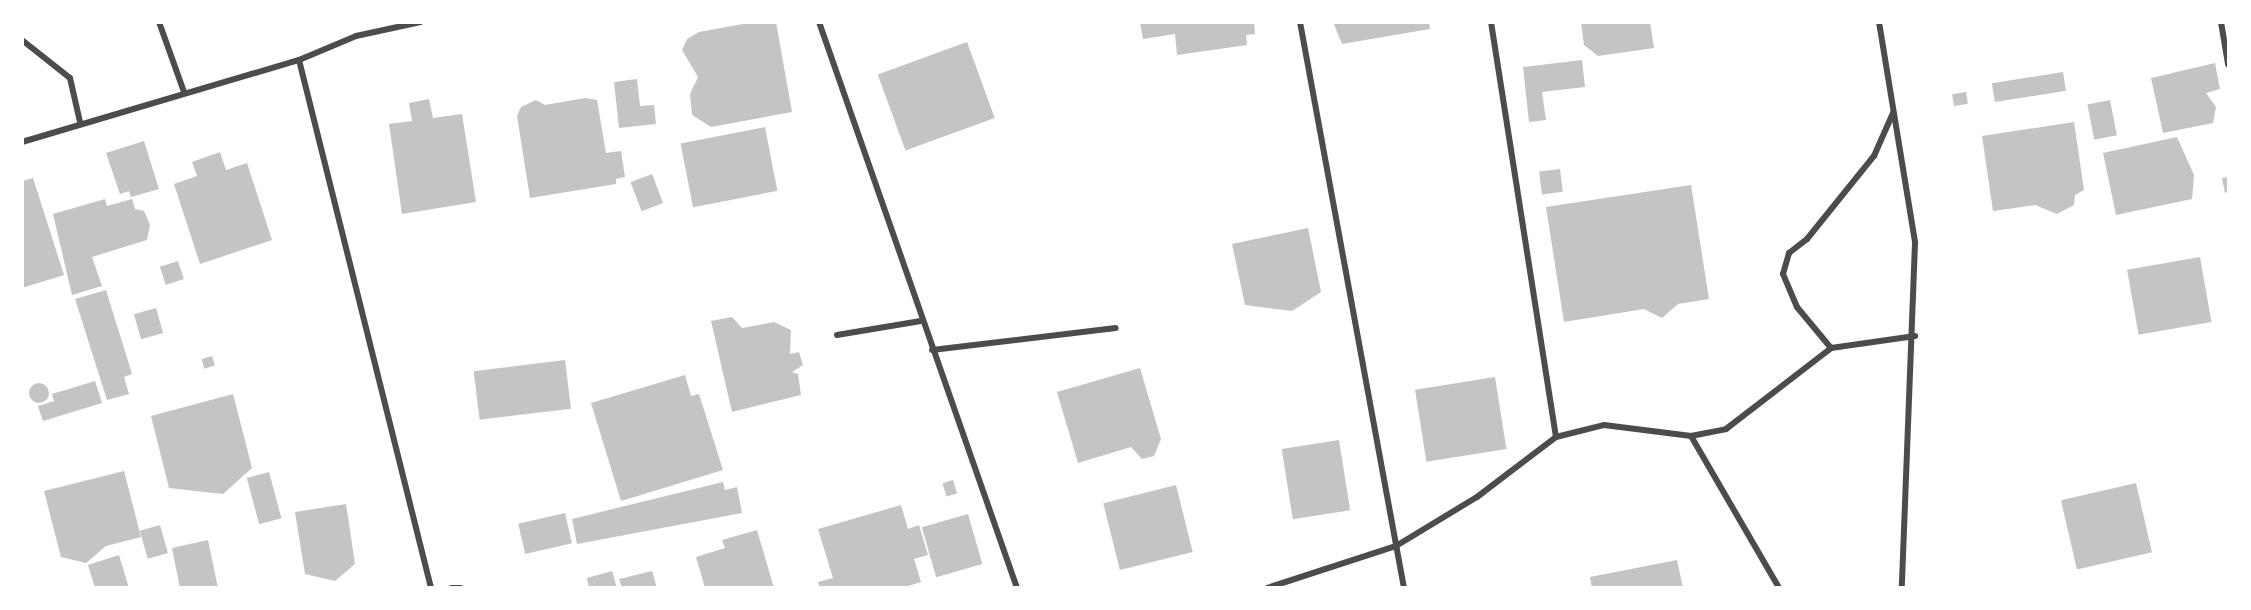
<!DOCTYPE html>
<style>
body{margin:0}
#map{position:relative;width:2251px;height:610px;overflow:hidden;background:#fff;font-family:"IBM Plex Sans",sans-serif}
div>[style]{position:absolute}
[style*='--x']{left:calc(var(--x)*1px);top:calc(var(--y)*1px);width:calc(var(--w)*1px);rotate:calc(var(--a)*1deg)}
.building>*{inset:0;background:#c4c4c4;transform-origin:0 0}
.round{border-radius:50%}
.minor>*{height:6px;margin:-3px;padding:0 3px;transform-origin:3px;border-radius:3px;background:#4c4c4c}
span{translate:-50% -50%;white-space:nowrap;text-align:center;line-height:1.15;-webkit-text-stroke:4.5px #fff;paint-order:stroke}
.frame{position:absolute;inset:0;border:24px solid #fff;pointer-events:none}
</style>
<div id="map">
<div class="building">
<div style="clip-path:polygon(754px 22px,776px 22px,792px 112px,711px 127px,692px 115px,690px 94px,698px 77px,682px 50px,687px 39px,699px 32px)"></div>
<div style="clip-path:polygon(1140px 22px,1254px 22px,1255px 34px,1246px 35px,1247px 45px,1177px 55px,1175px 34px,1143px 39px)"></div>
<div style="clip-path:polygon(1333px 22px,1429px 22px,1430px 29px,1342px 44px)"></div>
<div style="clip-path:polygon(1581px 22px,1650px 22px,1654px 48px,1598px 56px,1584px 45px)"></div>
<div style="left:967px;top:42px;width:81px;height:95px;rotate:70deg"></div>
<div style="clip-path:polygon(1582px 60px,1585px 87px,1542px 92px,1546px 120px,1529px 122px,1523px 67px)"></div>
<div style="clip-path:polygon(2215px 63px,2220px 89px,2206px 93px,2216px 107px,2213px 123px,2163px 133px,2151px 78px)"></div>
<div style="left:2063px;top:72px;width:19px;height:72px;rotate:81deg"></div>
<div style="clip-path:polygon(637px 79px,640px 106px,654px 105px,656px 124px,619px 128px,614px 82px)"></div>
<div style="left:1966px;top:92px;width:12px;height:14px;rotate:81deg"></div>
<div style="clip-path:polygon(585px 98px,597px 100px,606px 153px,621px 151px,625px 177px,616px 179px,616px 184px,530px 198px,517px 116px,521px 107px,536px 100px,545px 105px)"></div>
<div style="clip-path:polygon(429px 99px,433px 118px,462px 114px,476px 202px,402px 214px,389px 124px,412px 121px,409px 103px)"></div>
<div style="left:2110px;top:100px;width:36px;height:23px;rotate:79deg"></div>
<div style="clip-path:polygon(2074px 122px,2084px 190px,2075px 195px,2074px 205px,2057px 214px,2035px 205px,1993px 211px,1982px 136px)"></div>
<div style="left:765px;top:127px;width:65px;height:86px;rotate:79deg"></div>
<div style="clip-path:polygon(2177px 137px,2194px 175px,2192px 199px,2116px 215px,2103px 153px)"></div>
<div style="clip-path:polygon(144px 141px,159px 189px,131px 197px,129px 191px,120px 194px,106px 153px)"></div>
<div style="clip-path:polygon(220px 152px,226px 170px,247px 163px,272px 240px,200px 264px,174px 184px,197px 176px,192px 162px)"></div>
<div style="left:1560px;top:169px;width:23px;height:21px;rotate:83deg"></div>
<div style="left:652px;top:174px;width:31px;height:23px;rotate:69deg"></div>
<div style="clip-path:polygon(2228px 177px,2228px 192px,2225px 193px,2222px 178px)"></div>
<div style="clip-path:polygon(33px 178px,64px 275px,22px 288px,22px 181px)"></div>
<div style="clip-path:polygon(1691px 185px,1709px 299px,1678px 304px,1662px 318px,1644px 309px,1564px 322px,1546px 207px)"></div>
<div style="clip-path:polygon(105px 199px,107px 206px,132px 199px,135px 209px,144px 211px,150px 225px,147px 240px,92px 257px,102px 286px,72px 295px,53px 214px)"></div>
<div style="clip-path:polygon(1308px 228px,1321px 292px,1292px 311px,1245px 305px,1232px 244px)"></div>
<div style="left:2200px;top:257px;width:66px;height:74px;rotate:80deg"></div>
<div style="left:178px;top:261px;width:19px;height:19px;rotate:72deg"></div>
<div style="clip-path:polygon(106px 290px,132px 374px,124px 377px,129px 394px,107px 400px,75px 299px)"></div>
<div style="left:156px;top:308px;width:26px;height:23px;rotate:74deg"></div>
<div style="clip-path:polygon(732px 317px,742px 328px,774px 322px,791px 330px,790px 354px,799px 352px,803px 365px,792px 372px,798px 374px,801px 395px,732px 412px,711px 321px)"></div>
<div style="left:212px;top:356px;width:10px;height:11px;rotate:73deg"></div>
<div style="left:565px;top:360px;width:49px;height:92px;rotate:83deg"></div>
<div style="clip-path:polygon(1140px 368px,1161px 439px,1154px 456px,1142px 459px,1131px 447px,1078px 463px,1057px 392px)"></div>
<div style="clip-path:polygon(685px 375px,691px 396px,699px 394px,723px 470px,621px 501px,591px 403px)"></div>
<div style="left:1495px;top:377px;width:73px;height:81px;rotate:81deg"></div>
<div style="clip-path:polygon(95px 381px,102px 403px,43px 421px,38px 406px,54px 401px,52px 394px)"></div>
<div class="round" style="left:29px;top:383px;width:20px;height:20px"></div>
<div style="clip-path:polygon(233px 394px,252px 468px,223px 494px,169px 488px,151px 416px)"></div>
<div style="left:1339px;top:440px;width:71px;height:58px;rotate:81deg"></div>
<div style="clip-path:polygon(124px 471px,141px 537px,106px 546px,86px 563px,61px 557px,44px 491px)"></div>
<div style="left:269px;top:472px;width:48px;height:23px;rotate:75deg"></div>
<div style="left:953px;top:480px;width:14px;height:11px;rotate:73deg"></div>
<div style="clip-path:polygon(723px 482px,725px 490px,737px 487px,742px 513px,577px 544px,572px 519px)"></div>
<div style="left:2136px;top:483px;width:71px;height:77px;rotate:77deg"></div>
<div style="left:1176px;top:485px;width:69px;height:75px;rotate:76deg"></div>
<div style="clip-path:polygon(346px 504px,355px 564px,335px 581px,305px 574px,295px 512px)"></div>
<div style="clip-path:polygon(901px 505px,908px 529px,919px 525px,928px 555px,914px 559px,921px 582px,902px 588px,820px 588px,818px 582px,833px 578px,818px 529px)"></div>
<div style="left:565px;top:513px;width:31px;height:48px;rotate:77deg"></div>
<div style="left:968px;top:514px;width:52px;height:48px;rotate:74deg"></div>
<div style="left:160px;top:525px;width:29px;height:21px;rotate:74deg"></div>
<div style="clip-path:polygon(757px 530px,774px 588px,705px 588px,696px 557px,725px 548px,722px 540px)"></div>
<div style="clip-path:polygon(208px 540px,218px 588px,180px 588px,172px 548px)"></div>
<div style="clip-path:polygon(119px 555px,129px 588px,95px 588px,88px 565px)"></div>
<div style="clip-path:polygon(1677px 560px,1683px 588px,1592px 588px,1590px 577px)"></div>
<div style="clip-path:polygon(612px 571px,617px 588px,589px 588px,587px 578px)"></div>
<div style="clip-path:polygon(652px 571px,657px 588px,622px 588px,619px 579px)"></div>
</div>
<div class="minor">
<div style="--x:159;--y:22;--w:74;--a:70.3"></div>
<div style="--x:819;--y:22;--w:600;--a:70.72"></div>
<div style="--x:1300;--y:22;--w:575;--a:79.59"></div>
<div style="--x:1491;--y:22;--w:420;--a:81.1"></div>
<div style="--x:1879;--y:22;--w:224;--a:80.7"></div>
<div style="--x:1915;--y:243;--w:345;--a:92.2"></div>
<div style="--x:2221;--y:22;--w:43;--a:80.5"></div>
<div style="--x:22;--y:40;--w:61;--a:38.4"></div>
<div style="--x:70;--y:78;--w:45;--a:77.2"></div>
<div style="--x:299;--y:60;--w:544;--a:75.96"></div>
<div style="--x:22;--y:142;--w:289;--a:-16.5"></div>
<div style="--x:299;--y:60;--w:62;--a:-22.8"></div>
<div style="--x:356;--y:36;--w:66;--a:-12.2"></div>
<div style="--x:837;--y:335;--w:85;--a:-9.5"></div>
<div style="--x:1831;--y:348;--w:53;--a:-129.7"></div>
<div style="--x:1797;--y:307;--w:36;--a:-113"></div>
<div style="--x:1783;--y:274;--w:22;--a:-74"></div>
<div style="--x:1789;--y:253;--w:23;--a:-38"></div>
<div style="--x:1807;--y:239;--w:107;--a:-51.1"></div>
<div style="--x:1874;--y:156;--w:47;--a:-66.2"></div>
<div style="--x:932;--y:350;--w:185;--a:-6.8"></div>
<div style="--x:1691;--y:436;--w:176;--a:59.9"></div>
<div style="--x:451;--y:588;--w:10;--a:0"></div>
<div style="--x:1267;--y:588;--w:136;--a:-18"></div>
<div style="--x:1396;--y:546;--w:95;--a:-31.2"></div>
<div style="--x:1477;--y:497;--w:99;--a:-37.2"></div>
<div style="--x:1556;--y:437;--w:49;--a:-14"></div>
<div style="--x:1604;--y:425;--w:88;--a:7.2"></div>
<div style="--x:1691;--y:436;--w:36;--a:-11"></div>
<div style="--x:1726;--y:429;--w:133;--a:-37.6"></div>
<div style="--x:1831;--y:348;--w:85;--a:-8.1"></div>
</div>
<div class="frame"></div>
</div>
